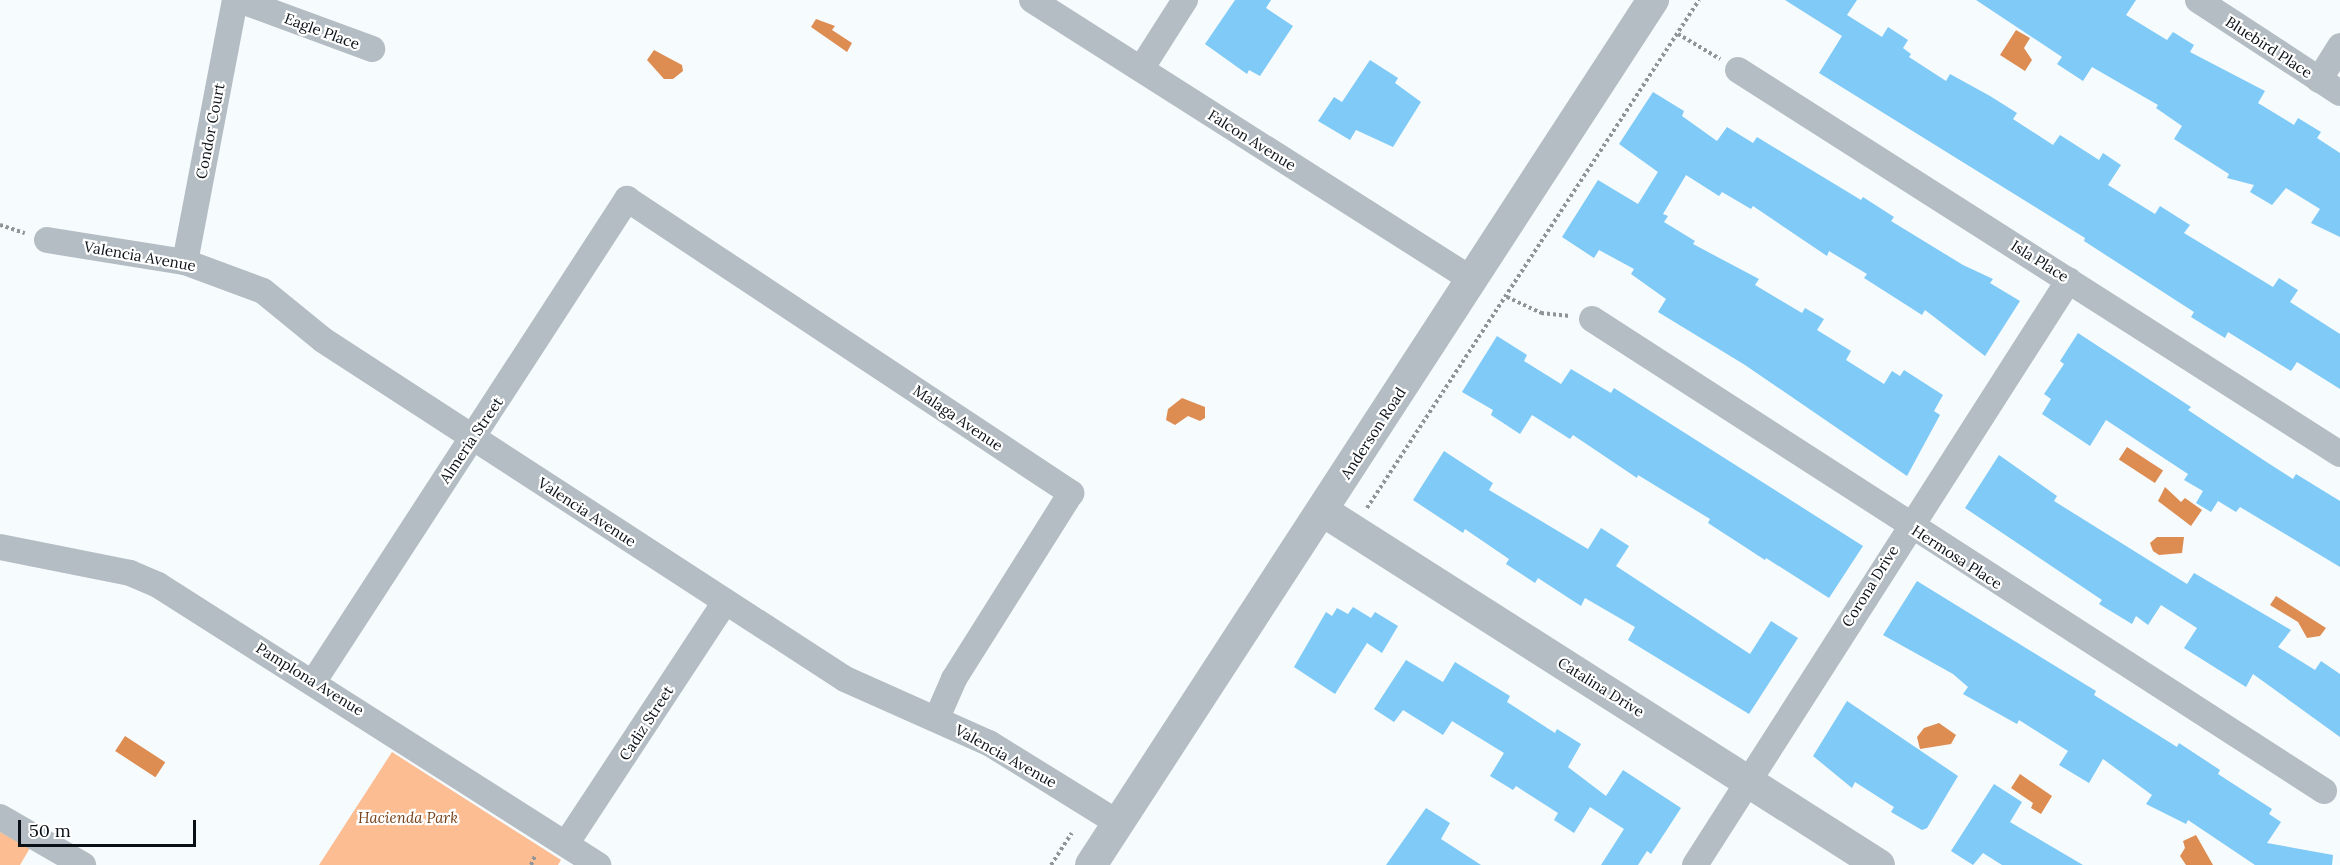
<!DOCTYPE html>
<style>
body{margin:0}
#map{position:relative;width:2340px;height:865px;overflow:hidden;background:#f6fbfe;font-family:Lora,serif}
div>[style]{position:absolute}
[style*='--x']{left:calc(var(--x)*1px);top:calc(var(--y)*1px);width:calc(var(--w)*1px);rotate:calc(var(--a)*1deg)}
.green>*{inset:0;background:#fcbd93}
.water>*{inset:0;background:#dd8c52;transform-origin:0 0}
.building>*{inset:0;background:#7fcaf7}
.path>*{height:4px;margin-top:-2px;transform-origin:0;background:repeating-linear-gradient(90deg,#8e9498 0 3px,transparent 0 6px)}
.minor>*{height:26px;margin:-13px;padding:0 13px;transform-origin:13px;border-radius:13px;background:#b3bdc3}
.tertiary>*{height:32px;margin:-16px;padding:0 16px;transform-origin:16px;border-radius:16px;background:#b3bdc3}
span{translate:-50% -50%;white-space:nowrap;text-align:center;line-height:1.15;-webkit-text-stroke:4.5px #fff;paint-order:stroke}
.street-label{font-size:15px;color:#0a1116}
.park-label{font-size:15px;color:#774117;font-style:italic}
.scale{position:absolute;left:18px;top:820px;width:178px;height:27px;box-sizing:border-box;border:3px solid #0a1116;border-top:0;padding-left:8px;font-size:18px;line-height:21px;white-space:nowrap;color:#0a1116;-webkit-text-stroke:4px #fff;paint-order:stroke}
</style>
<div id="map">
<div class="green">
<div style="clip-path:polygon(392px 752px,561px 860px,558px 865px,319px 865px)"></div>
<div style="clip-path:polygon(0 832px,30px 848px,20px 865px,0 865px)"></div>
</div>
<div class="water">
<div style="clip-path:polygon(816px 19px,835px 26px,832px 30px,852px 43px,847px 52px,811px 27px)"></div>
<div style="clip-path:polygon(2016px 30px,2030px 38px,2024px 48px,2032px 60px,2025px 71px,2000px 55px)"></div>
<div style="clip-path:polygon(654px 50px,682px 65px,683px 71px,673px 79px,664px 79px,647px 60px)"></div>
<div style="clip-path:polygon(1182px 398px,1205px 407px,1205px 418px,1200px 421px,1188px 416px,1175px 425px,1166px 420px,1168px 409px)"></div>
<div style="left:2127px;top:447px;width:43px;height:15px;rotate:33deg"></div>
<div style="clip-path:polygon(2165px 487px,2181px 502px,2185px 498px,2202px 510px,2191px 526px,2158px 501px)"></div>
<div style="clip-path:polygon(2157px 537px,2184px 537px,2182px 553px,2159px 555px,2153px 551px,2150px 543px)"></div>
<div style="clip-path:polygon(2276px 596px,2326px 628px,2320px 636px,2307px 638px,2298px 622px,2270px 605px)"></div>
<div style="clip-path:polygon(1939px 723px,1956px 735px,1951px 744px,1920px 749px,1917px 737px,1924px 728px)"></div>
<div style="left:125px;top:736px;width:48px;height:18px;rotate:33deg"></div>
<div style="clip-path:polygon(2020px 774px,2052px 796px,2041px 814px,2031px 808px,2033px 803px,2011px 788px)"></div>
<div style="clip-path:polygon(2196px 835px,2213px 865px,2186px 865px,2180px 856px,2185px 848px,2183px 841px)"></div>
</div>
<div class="building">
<div style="clip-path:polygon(1235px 0,1271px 0,1266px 8px,1293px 26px,1260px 76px,1249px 70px,1247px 74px,1205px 44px)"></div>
<div style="clip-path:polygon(1785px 0,1857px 0,1847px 15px,1882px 37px,1888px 27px,1908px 40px,1903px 48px,1911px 54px,1909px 57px,1946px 81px,1950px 74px,1990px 96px,2017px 113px,2013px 119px,2053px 145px,2060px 135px,2099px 160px,2103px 153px,2121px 165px,2108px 185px,2155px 214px,2160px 206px,2190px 225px,2184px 233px,2273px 287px,2279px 278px,2298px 290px,2290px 302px,2340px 334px,2340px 389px,2297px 362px,2291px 371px,2228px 332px,2225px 338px,2191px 317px,2194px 312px,2084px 241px,2085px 238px,1819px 73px,1842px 36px)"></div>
<div style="clip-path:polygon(1976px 0,2136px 0,2126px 15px,2167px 40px,2173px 32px,2194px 45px,2190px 52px,2265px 91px,2258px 103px,2294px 125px,2298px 118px,2321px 132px,2317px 138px,2340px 153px,2340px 237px,2311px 223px,2320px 209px,2286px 188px,2272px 205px,2250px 192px,2254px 185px,2227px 178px,2229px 174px,2174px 139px,2182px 126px,2156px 108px,2158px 105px,2092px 67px,2083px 81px,2057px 64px,2062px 57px)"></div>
<div style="clip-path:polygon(1370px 60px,1398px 78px,1395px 83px,1421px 102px,1393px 147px,1356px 130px,1350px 140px,1318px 121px,1334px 97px,1342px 102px)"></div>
<div style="clip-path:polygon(1653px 92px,1684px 111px,1682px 116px,1717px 141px,1727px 127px,1753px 143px,1757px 137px,1861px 200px,1863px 197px,1894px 217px,1891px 221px,1963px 265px,1993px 279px,1990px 283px,2020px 301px,1985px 356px,1925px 310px,1922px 315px,1864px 278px,1867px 274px,1829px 251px,1827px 256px,1753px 206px,1751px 209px,1722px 192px,1719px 196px,1686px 175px,1663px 214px,1668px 216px,1664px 222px,1695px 241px,1693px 244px,1759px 279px,1755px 285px,1802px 313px,1805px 308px,1824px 319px,1817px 330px,1851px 351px,1846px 360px,1884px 384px,1892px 371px,1900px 376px,1904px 370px,1943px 395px,1934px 411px,1940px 415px,1907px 476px,1745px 365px,1658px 312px,1666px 299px,1631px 274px,1634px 269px,1599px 250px,1594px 258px,1562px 237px,1598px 180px,1638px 204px,1658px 172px,1619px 144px)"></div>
<div style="clip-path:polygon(2078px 333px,2191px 407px,2188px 410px,2268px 463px,2293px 479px,2296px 474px,2340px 501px,2340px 567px,2240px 507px,2236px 512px,2218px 501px,2211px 512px,2196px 503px,2203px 491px,2184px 480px,2188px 474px,2106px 420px,2090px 446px,2042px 414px,2051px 399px,2044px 394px,2064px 364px,2060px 361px)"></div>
<div style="clip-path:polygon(1497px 336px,1527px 355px,1524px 361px,1561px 384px,1571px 369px,1611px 393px,1614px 388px,1863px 546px,1829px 598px,1766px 558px,1765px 560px,1708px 523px,1710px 519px,1638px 475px,1637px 478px,1573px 435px,1570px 439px,1532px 415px,1520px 434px,1491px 415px,1493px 410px,1462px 392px)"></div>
<div style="clip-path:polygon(1444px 451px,1493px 483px,1489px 490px,1588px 549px,1601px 528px,1629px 546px,1616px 566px,1750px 654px,1771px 621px,1798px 638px,1749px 714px,1628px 640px,1635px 627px,1585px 598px,1581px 606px,1538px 578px,1535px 583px,1506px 564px,1509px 559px,1465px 529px,1463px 533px,1413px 500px)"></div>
<div style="clip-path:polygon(1999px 455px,2057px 496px,2054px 501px,2187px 584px,2194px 573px,2291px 630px,2278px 647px,2315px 670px,2321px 661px,2340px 674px,2340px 737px,2253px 674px,2246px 687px,2184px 648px,2197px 628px,2161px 605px,2148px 625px,2136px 616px,2132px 624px,2099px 604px,2102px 600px,1965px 508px)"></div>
<div style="clip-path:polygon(1917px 581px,2096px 691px,2094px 695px,2177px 747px,2179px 743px,2220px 770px,2218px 774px,2272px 809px,2269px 814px,2281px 822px,2267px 843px,2333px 855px,2332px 865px,2255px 865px,2188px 820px,2186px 824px,2146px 804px,2152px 795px,2103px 759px,2089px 783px,2059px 765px,2068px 751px,2019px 720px,2017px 724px,1963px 694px,1968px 687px,1953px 674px,1883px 635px)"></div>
<div style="clip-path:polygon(1353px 607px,1371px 618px,1375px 612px,1398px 626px,1382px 653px,1367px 643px,1335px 694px,1294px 667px,1326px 612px,1332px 616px,1337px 608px,1348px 614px)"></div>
<div style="clip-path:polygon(1406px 660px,1443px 682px,1455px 662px,1510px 696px,1507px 702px,1555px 733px,1557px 729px,1581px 744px,1568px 767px,1606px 796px,1623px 770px,1681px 808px,1651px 854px,1647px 851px,1638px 865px,1601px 865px,1624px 829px,1590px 807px,1574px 833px,1554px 820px,1558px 813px,1516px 786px,1513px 790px,1490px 776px,1504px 753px,1452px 721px,1443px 735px,1403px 710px,1394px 722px,1374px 709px)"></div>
<div style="clip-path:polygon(1847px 701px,1958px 776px,1927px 828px,1922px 830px,1891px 812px,1894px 807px,1855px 782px,1852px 788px,1813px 756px)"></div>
<div style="clip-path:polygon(1994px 784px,2022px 802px,2010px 822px,2083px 865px,2002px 865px,1983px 853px,1973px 865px,1951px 851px)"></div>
<div style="clip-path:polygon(1426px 808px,1450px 823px,1441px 839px,1481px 865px,1386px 865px)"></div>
</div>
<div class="path">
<div style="--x:1678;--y:34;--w:49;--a:30.8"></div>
<div style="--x:0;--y:225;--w:26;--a:18"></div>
<div style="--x:1507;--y:297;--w:38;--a:25"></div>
<div style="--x:1541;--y:313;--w:29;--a:6"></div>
<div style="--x:1367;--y:508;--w:607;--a:-56.83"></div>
<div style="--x:531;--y:865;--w:12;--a:-66"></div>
<div style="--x:1051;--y:865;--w:38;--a:-57"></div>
</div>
<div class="minor">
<div style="--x:239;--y:0;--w:142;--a:20.2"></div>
<div style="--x:1032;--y:0;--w:520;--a:32.44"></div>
<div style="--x:2198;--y:0;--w:170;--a:33.2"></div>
<div style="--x:1141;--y:69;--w:82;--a:-57.5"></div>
<div style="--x:1738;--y:70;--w:714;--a:32.53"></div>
<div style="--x:2319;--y:80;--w:40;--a:-58"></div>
<div style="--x:47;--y:240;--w:140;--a:9.1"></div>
<div style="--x:185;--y:262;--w:83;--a:20.4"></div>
<div style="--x:263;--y:291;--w:77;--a:39.2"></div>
<div style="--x:323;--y:340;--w:622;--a:33"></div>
<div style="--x:845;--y:679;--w:158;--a:24"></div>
<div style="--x:989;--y:743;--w:152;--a:31.8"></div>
<div style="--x:185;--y:262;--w:267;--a:-79.2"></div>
<div style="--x:1592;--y:319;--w:871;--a:32.81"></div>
<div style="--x:0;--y:547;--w:133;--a:11.3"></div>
<div style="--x:130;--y:573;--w:30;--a:23"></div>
<div style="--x:158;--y:585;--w:522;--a:32.47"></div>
<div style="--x:314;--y:681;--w:575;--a:-57"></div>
<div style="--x:627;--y:199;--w:533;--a:33.51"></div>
<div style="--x:1071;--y:493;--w:220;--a:122.2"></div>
<div style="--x:954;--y:679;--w:43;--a:113.6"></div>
<div style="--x:0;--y:817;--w:96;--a:30"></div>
<div style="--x:566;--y:844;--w:290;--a:-56.7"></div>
<div style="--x:1695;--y:865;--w:694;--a:-57.41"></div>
</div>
<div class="tertiary">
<div style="--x:1323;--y:511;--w:659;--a:32.48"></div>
<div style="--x:1091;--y:865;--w:1032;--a:-56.99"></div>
</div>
<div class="street-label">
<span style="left:322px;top:31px;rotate:20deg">Eagle Place</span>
<span style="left:2269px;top:47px;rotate:33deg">Bluebird Place</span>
<span style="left:210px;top:131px;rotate:-79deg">Condor Court</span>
<span style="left:1252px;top:140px;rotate:32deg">Falcon Avenue</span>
<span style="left:140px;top:256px;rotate:10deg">Valencia Avenue</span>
<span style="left:2040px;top:261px;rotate:32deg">Isla Place</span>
<span style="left:958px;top:418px;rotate:34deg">Malaga Avenue</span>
<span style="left:1373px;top:433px;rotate:-57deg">Anderson Road</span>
<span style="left:471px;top:440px;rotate:-56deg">Almeria Street</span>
<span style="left:587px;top:512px;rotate:33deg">Valencia Avenue</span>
<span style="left:1957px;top:557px;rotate:33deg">Hermosa Place</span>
<span style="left:1870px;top:586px;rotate:-58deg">Corona Drive</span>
<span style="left:310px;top:679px;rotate:32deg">Pamplona Avenue</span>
<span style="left:1601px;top:687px;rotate:32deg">Catalina Drive</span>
<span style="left:646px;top:723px;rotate:-57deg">Cadiz Street</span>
<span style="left:1006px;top:756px;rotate:29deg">Valencia Avenue</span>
</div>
<div class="park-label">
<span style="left:408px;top:818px">Hacienda Park</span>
</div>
<div class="scale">50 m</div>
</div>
